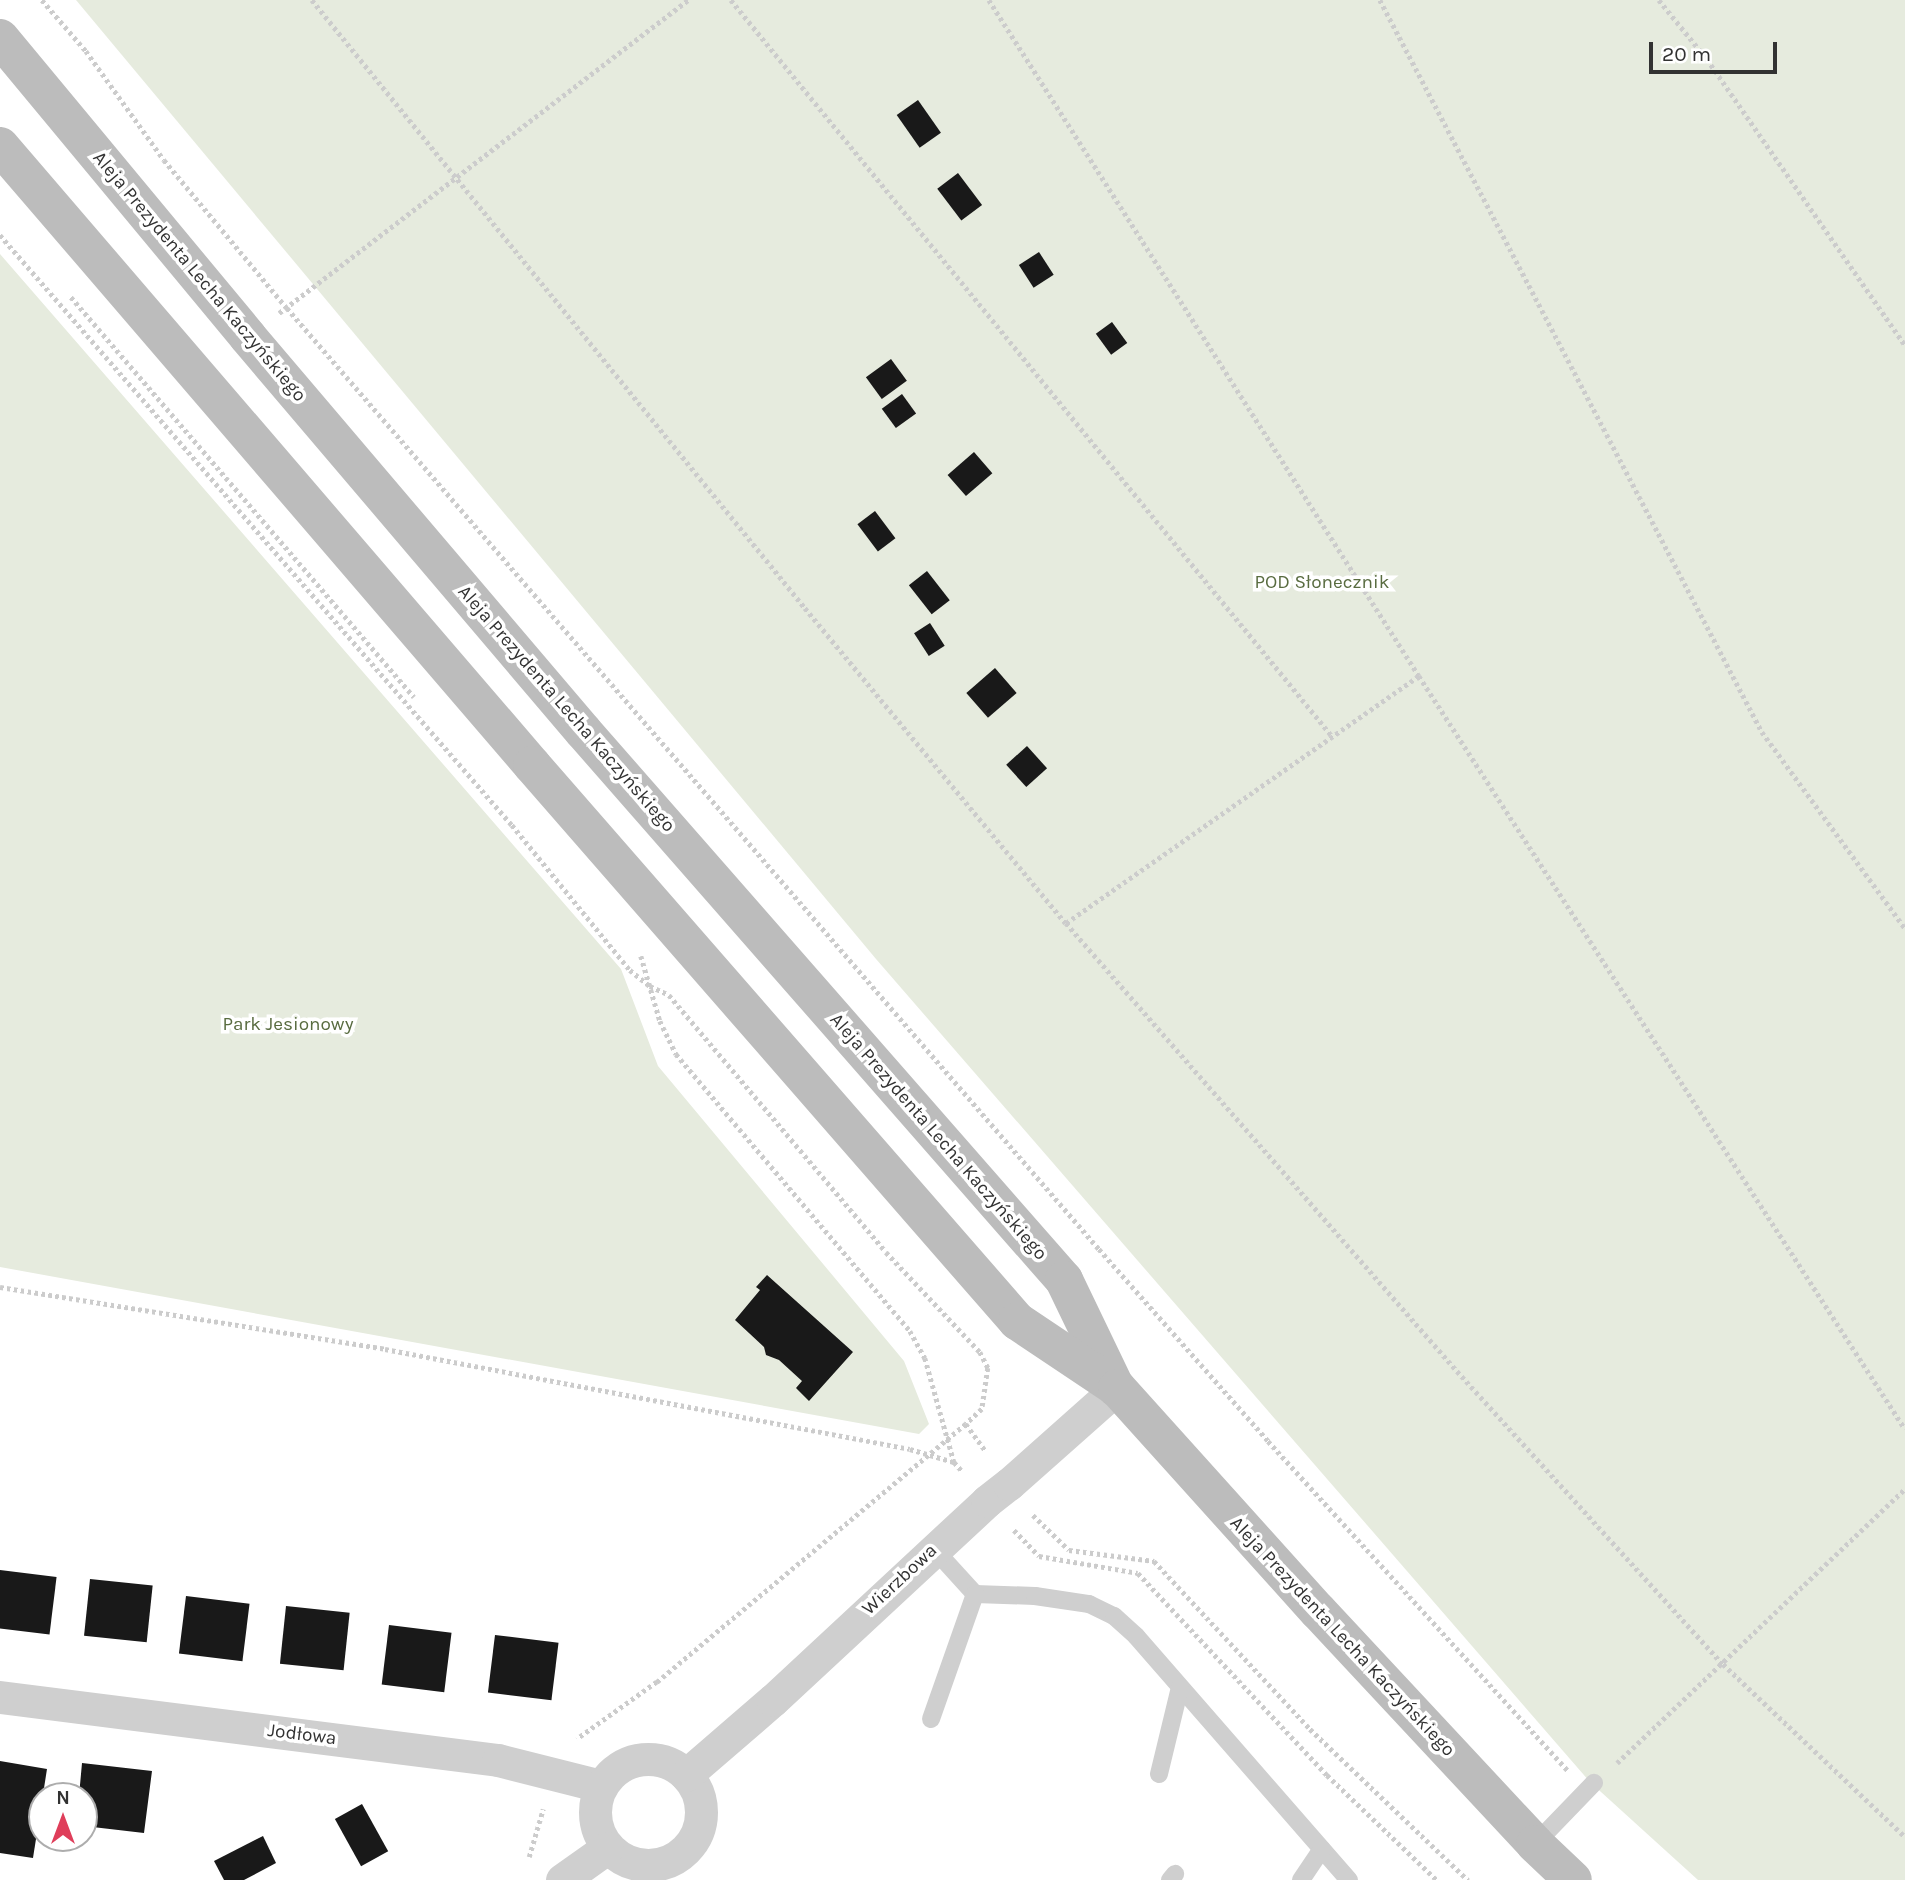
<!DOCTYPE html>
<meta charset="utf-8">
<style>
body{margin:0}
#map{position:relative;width:1905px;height:1880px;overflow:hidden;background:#fff;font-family:Karla,sans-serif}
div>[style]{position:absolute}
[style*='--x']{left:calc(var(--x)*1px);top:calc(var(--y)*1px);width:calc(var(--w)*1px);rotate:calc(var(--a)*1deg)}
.green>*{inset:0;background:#e6ebde}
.building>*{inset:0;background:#191919;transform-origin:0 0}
.path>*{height:4.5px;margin-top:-2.25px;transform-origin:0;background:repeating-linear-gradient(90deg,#ccc 0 3.5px,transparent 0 7px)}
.service>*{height:18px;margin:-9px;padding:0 9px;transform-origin:9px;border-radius:9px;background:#cfcfcf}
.minor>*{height:33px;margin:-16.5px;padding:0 16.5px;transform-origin:16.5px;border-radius:16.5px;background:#cfcfcf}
.minor>.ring{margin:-16.5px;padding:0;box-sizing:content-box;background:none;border:33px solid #cfcfcf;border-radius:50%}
.secondary>*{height:38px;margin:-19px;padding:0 19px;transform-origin:19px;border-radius:19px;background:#bcbcbc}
span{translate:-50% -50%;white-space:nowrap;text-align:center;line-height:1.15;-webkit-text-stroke:7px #fff;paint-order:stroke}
.street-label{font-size:19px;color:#323232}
.park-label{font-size:19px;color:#596c40}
.north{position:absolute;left:28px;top:1782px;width:70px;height:70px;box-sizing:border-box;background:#fff;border:2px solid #adadad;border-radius:50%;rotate:0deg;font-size:19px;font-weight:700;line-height:28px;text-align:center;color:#323232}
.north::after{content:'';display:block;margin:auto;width:24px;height:32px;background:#df3e5a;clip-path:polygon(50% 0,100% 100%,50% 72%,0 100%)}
.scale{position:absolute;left:1649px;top:42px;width:128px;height:32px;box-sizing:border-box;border:4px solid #323232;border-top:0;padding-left:9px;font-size:21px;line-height:24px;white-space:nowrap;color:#323232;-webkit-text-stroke:5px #fff;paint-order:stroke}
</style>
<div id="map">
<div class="green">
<div style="clip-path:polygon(76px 0,1905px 0,1905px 1880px,1698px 1880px,1590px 1782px,876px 959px)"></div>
<div style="clip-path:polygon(0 254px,621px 969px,658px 1066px,904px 1361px,929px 1424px,919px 1434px,0 1267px)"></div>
</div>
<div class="building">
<div style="left:918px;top:100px;width:40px;height:26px;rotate:55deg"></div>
<div style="left:958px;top:173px;width:40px;height:26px;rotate:53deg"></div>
<div style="left:1039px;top:252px;width:27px;height:24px;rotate:57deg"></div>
<div style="left:1112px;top:322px;width:26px;height:20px;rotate:54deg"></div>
<div style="left:891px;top:359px;width:27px;height:31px;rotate:54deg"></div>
<div style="left:902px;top:394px;width:24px;height:25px;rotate:54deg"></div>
<div style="left:974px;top:452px;width:28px;height:35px;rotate:49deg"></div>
<div style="left:875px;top:511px;width:34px;height:22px;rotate:53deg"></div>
<div style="left:927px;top:571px;width:37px;height:23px;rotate:52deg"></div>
<div style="left:930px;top:623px;width:27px;height:19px;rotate:57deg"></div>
<div style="left:995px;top:668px;width:33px;height:38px;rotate:49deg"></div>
<div style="left:1027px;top:746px;width:30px;height:28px;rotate:48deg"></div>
<div style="clip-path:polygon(767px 1275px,853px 1352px,809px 1401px,796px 1388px,802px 1381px,779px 1360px,766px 1355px,764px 1347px,735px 1320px,760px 1290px,756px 1287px)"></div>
<div style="left:0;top:1570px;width:57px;height:58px;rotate:7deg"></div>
<div style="left:90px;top:1579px;width:63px;height:57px;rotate:6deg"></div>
<div style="left:186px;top:1596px;width:64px;height:58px;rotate:7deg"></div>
<div style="left:286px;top:1606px;width:64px;height:58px;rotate:6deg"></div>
<div style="left:389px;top:1625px;width:63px;height:60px;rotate:7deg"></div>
<div style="left:495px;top:1635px;width:64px;height:58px;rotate:7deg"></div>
<div style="clip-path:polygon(0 1761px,47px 1769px,33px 1858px,0 1853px)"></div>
<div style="clip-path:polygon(82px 1763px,152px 1771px,144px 1833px,84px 1826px,84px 1796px,79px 1796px)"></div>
<div style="left:362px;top:1804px;width:54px;height:31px;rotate:61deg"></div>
<div style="clip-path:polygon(263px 1836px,276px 1863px,244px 1880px,224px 1880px,214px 1861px)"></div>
</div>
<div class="path">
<div style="--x:42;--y:0;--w:67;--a:49.2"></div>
<div style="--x:86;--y:51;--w:134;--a:54.4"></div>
<div style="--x:164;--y:160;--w:192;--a:50.3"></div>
<div style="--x:287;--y:308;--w:1243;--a:49.21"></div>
<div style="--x:1099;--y:1249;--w:256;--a:48.6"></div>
<div style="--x:1268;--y:1441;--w:445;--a:47.7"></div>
<div style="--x:312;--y:0;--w:783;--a:50.96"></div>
<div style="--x:805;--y:608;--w:409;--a:50.4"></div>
<div style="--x:1066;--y:923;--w:595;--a:48.89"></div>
<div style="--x:1457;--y:1371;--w:396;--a:47.8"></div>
<div style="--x:1723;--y:1664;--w:251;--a:43.5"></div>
<div style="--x:731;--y:0;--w:950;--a:50.77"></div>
<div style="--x:989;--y:0;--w:801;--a:57.54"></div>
<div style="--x:1419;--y:676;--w:896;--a:57.16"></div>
<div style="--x:1380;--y:0;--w:826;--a:62.44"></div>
<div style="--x:1762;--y:732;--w:243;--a:53.9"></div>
<div style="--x:1659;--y:0;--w:76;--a:50.9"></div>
<div style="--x:1707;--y:59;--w:348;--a:55.3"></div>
<div style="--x:0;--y:235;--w:781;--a:49.05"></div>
<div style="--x:512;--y:825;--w:187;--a:50.9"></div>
<div style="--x:630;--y:970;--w:26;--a:39"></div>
<div style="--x:650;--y:986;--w:21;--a:25"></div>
<div style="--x:669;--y:995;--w:336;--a:49.8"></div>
<div style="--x:886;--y:1252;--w:137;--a:46.8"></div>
<div style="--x:980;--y:1352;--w:18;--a:63"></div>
<div style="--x:988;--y:1368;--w:41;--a:98.3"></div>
<div style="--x:982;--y:1409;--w:22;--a:137"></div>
<div style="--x:966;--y:1424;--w:403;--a:140.1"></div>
<div style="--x:657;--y:1682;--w:98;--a:144.5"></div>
<div style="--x:71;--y:297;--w:527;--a:49.39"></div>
<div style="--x:279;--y:313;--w:515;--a:-37.43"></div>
<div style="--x:1066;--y:923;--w:431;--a:-35"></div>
<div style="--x:641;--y:956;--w:68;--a:73.7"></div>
<div style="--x:660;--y:1021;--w:37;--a:64"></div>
<div style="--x:676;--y:1054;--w:363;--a:49.8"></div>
<div style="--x:910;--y:1331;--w:31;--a:61"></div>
<div style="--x:925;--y:1358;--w:108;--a:74.4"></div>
<div style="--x:954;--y:1462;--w:12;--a:48"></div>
<div style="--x:0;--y:1287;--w:390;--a:9.1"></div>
<div style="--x:385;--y:1349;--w:534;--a:10.78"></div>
<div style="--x:910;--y:1449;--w:46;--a:16.5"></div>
<div style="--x:966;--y:1424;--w:34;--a:54"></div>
<div style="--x:1033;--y:1515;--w:50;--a:44.2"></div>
<div style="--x:1069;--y:1550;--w:86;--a:7.4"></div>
<div style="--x:1154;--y:1561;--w:229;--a:47.1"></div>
<div style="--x:1310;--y:1729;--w:219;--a:43.7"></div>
<div style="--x:1014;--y:1530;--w:36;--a:46"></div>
<div style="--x:1039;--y:1556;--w:100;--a:9.7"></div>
<div style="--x:1138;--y:1573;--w:277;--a:46.9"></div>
<div style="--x:1327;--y:1775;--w:152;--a:43.7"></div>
<div style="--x:1617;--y:1763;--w:398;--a:-43.6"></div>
<div style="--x:529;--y:1857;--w:50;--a:-73.7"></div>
</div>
<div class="service">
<div style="--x:934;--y:1549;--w:61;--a:47.7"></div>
<div style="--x:975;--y:1594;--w:60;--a:1.9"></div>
<div style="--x:1035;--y:1596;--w:55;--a:8.4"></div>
<div style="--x:1089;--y:1604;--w:28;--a:26"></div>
<div style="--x:1114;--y:1616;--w:30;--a:42"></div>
<div style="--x:1136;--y:1636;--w:324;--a:48.9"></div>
<div style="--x:931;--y:1719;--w:133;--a:-70.6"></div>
<div style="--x:1159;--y:1774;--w:89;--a:-76.4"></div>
<div style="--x:1535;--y:1844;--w:85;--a:-46"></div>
<div style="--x:1170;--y:1880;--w:8;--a:-50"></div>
<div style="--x:1301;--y:1880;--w:37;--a:-56"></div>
</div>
<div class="minor">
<div style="--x:0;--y:1697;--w:502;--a:7.21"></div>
<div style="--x:498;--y:1760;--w:106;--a:14.2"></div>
<div class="ring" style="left:595px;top:1759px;width:73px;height:73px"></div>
<div style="--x:686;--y:1775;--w:115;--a:-40.8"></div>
<div style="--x:773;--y:1700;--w:292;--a:-42.9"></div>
<div style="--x:987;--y:1501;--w:28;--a:-38"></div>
<div style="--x:1009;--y:1484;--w:144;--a:-41.6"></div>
<div style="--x:562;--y:1880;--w:55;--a:-35.4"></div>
</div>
<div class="secondary">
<div style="--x:0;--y:38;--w:388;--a:50.3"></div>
<div style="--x:248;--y:337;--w:517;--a:49.63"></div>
<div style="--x:583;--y:731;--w:730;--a:48.78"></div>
<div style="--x:1064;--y:1280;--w:120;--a:64.3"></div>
<div style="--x:0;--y:146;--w:816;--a:49.32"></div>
<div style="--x:532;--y:765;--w:738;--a:48.9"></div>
<div style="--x:1017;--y:1321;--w:120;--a:33.8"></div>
<div style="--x:1117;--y:1388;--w:300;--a:48"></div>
<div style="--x:1318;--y:1611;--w:318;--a:47"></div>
<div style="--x:1535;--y:1844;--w:52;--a:43.5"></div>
</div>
<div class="street-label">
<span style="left:199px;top:277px;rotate:50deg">Aleja Prezydenta Lecha Kaczyńskiego</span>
<span style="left:566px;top:709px;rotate:49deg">Aleja Prezydenta Lecha Kaczyńskiego</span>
<span style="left:938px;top:1137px;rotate:49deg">Aleja Prezydenta Lecha Kaczyńskiego</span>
<span style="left:900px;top:1580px;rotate:-43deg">Wierzbowa</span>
<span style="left:1342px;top:1637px;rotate:47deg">Aleja Prezydenta Lecha Kaczyńskiego</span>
<span style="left:302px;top:1735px;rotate:7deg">Jodłowa</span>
</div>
<div class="park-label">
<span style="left:1322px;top:583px">POD Słonecznik</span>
<span style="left:288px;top:1025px">Park Jesionowy</span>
</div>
<div class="north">N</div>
<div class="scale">20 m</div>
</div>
